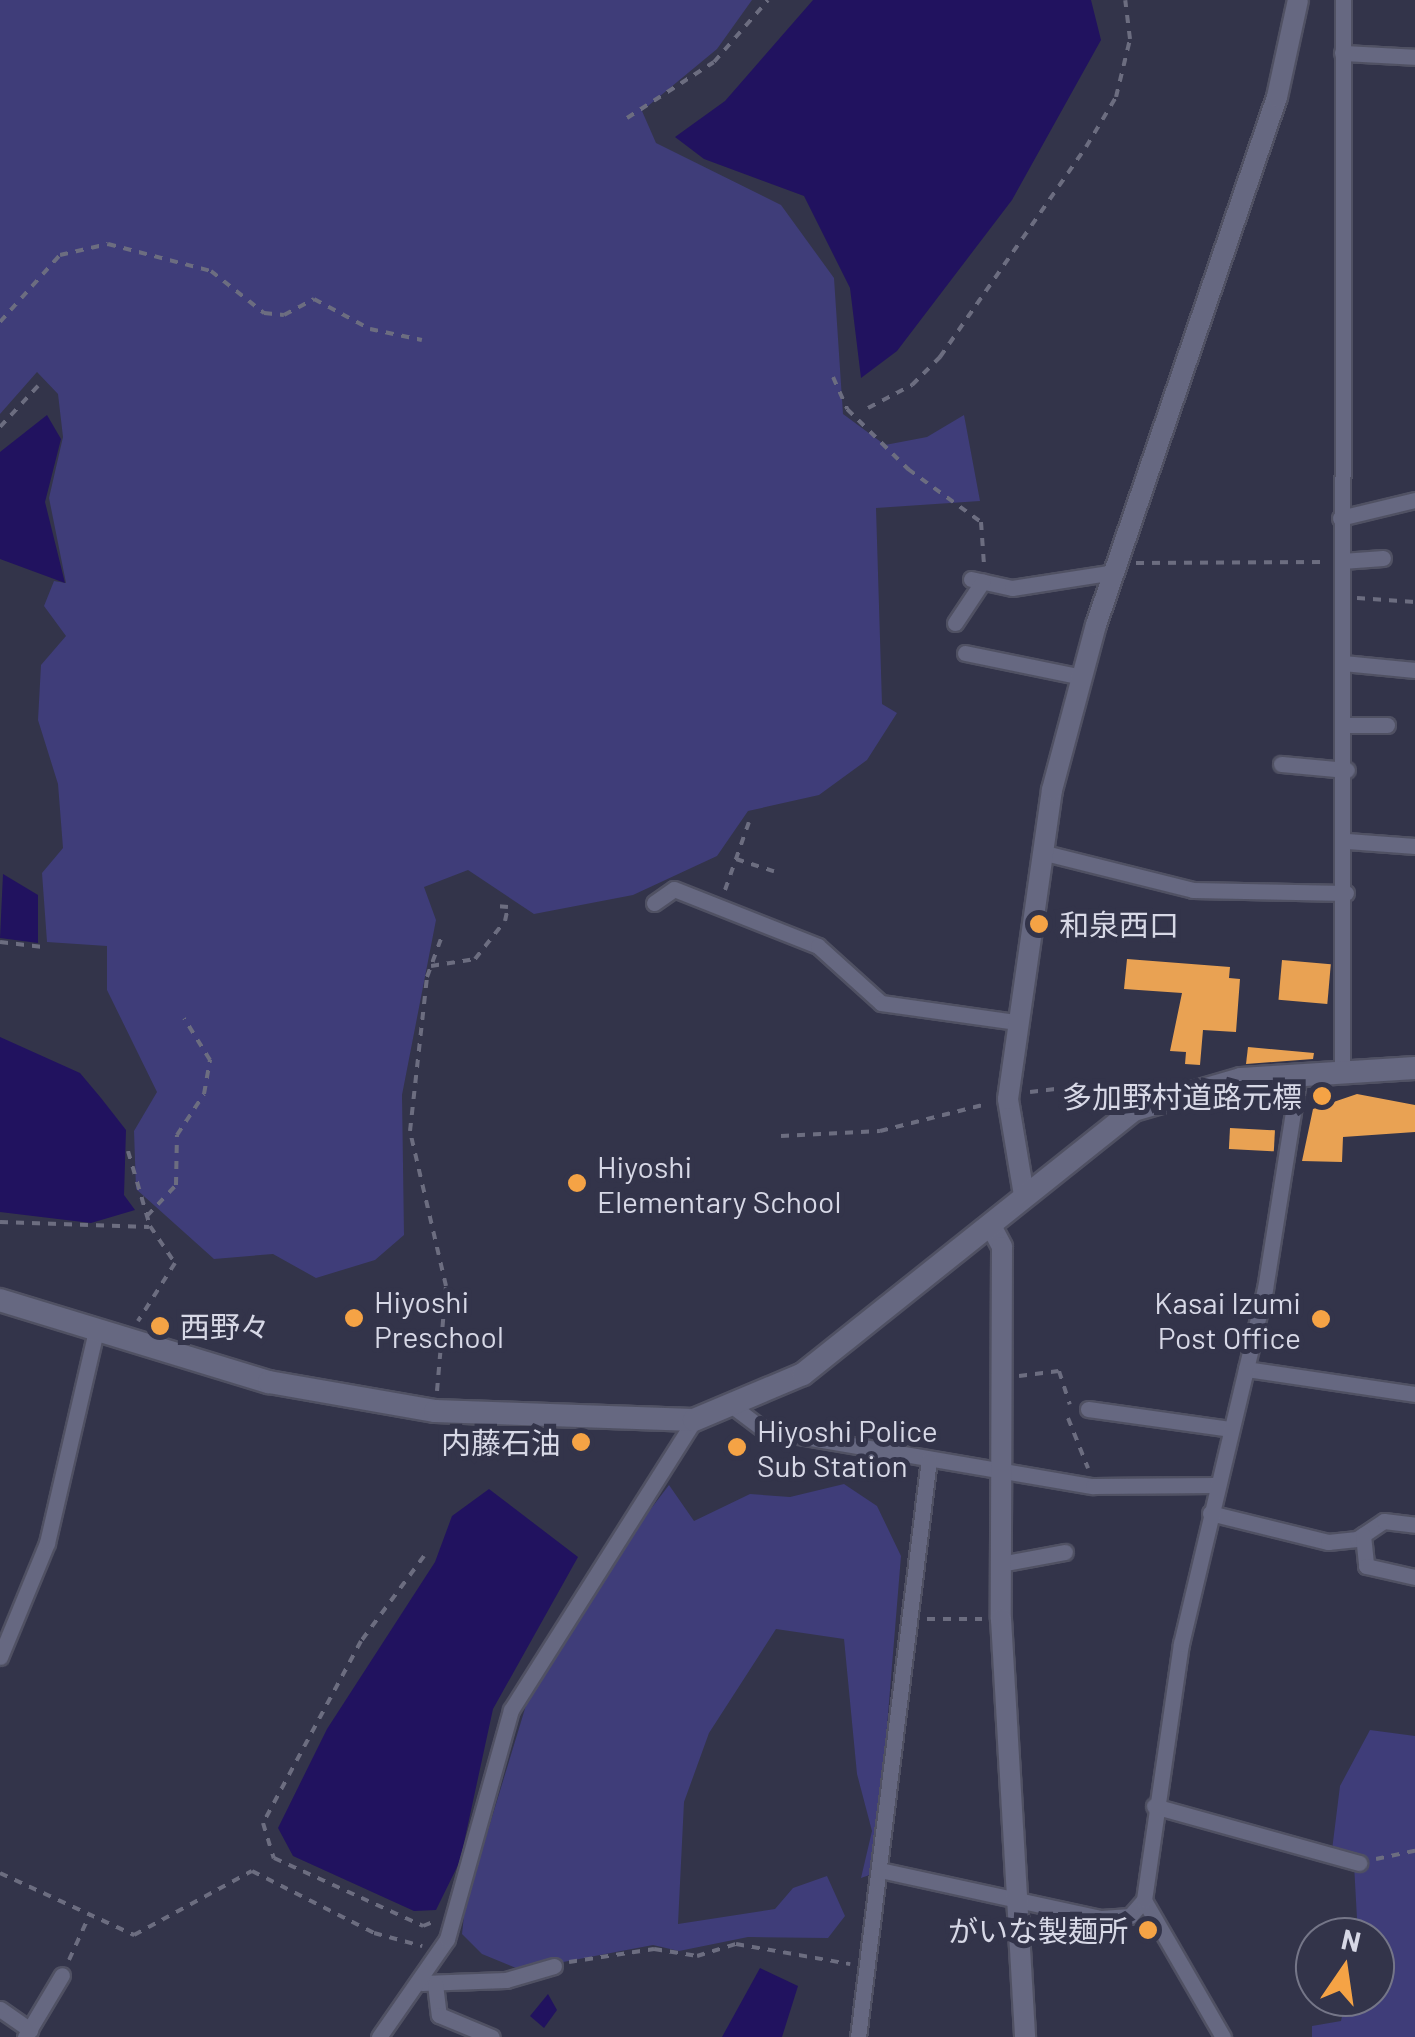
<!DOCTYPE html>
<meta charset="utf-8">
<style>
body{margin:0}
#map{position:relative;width:1415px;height:2037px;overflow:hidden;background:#33344a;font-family:Barlow,"Noto Sans JP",sans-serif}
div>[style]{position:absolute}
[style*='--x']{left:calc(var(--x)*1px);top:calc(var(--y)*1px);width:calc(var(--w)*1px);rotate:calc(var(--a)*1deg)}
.green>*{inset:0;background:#3f3d79}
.water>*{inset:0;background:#21125f}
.building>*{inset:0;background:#e9a253;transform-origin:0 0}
.path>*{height:4px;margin-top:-2px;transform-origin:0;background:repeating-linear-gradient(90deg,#6c6d80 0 8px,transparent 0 16px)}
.roads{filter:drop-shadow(2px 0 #505163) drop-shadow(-2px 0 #505163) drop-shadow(0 2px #505163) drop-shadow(0 -2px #505163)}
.minor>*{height:15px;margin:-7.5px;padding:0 7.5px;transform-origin:7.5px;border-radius:7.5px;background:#666881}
.tertiary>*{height:20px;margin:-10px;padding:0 10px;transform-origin:10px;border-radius:10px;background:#666881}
.secondary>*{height:22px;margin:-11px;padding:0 11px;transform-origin:11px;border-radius:11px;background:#666881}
.dots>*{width:28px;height:28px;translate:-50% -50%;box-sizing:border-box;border:5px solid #33344a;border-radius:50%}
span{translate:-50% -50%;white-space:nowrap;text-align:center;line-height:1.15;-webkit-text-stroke:10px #33344a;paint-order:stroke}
.poi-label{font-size:30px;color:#d7d8e6}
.left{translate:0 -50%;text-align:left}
.right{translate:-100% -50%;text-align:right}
.north{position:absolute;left:1295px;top:1917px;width:100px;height:100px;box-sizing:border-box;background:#33344a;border:2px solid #757688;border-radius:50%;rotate:13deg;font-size:28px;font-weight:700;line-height:40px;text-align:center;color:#d7d8e6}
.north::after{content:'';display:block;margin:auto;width:35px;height:45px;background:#f5a345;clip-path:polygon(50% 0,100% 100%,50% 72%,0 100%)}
</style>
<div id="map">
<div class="green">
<div style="clip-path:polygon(0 0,752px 0,717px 49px,642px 111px,656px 143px,781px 205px,834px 278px,843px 414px,885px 445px,927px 437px,964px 415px,980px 501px,876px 508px,882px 704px,897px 713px,867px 760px,819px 795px,748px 811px,717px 856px,633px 895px,534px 914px,468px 870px,424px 887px,436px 920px,402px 1095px,404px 1235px,375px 1260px,316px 1278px,273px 1254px,214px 1259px,136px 1189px,134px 1131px,157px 1092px,107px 990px,107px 946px,47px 942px,42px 873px,63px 848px,58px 784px,38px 720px,41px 665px,66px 636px,44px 606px,54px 581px,66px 583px,49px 498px,63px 437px,58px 394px,37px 372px,0 414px)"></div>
<div style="clip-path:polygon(844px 1484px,877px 1506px,901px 1556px,875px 1873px,861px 1878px,872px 1831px,857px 1774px,844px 1639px,776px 1629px,709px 1733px,684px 1802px,678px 1924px,775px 1909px,793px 1888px,827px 1876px,845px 1916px,828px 1938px,748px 1937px,679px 1951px,653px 1945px,521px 1970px,482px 1954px,462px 1934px,465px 1906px,527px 1702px,637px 1527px,669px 1485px,694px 1521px,750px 1494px,790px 1497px)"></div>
<div style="clip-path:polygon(1370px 1730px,1415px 1736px,1415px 2037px,1312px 2037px,1312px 2026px,1341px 2021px,1346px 1997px,1375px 1997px,1375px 1937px,1358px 1937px,1354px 1864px,1332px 1850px,1340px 1786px)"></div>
</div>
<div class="water">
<div style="clip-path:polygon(813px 0,1091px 0,1101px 40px,1012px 200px,897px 351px,861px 378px,850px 288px,804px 196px,704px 159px,675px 137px,725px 101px)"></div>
<div style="clip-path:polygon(47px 415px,61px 439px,45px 502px,65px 583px,0 559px,0 452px)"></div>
<div style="clip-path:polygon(3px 874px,38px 895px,38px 943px,0 938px)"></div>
<div style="clip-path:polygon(0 1037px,80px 1073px,101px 1098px,126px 1130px,124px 1195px,135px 1210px,91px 1223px,0 1212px)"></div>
<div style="clip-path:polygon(489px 1489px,578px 1557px,493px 1709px,460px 1861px,436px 1910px,414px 1911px,293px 1856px,278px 1828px,327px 1729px,435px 1562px,452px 1516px)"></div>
<div style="clip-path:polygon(760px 1968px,798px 1986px,782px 2037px,722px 2037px)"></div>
<div style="clip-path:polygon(548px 1994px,557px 2010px,544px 2028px,530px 2016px)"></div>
</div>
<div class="building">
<div style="clip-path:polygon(1127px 959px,1230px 967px,1229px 978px,1240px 979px,1236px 1032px,1203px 1030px,1200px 1065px,1185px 1064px,1186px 1052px,1170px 1051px,1182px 993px,1124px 989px)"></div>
<div style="left:1282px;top:960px;width:49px;height:40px;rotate:5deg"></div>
<div style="clip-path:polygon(1248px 1047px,1314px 1053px,1313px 1059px,1246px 1064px)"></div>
<div style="clip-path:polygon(1357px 1094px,1415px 1105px,1415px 1132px,1343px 1137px,1342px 1162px,1302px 1161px,1313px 1109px)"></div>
<div style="left:1230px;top:1128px;width:45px;height:21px;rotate:3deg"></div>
</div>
<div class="path">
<div style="--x:627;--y:118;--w:103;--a:-32.8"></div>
<div style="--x:714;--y:62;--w:82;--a:-48.9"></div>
<div style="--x:0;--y:322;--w:90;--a:-48.2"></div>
<div style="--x:60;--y:255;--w:49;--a:-12.9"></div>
<div style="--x:108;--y:244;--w:106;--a:14.7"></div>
<div style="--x:211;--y:271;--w:68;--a:38.4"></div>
<div style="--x:264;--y:313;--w:20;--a:6"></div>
<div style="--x:284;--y:315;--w:34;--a:-28"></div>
<div style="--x:314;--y:299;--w:64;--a:28.2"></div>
<div style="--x:370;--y:329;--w:53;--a:11.9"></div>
<div style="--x:833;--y:377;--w:35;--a:66"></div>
<div style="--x:847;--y:409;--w:86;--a:44.5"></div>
<div style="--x:908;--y:469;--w:90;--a:36"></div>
<div style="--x:981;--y:522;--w:43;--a:86"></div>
<div style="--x:868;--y:408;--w:50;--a:-27.6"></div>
<div style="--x:912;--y:385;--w:40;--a:-45"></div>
<div style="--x:940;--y:357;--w:256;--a:-55.2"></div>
<div style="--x:1086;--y:147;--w:58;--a:-59"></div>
<div style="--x:1116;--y:97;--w:60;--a:-76.4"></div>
<div style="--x:1130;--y:39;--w:39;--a:-97"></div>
<div style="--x:0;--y:427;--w:56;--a:-47.2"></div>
<div style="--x:1136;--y:563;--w:191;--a:-0.3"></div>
<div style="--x:1357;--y:598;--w:58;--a:3.9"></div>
<div style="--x:736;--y:859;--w:40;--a:18"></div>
<div style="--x:725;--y:890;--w:72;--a:-70.6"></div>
<div style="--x:0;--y:942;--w:43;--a:6.6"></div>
<div style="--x:431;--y:966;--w:45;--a:-9"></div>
<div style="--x:475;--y:959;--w:48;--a:-51.7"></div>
<div style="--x:505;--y:921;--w:14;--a:-78"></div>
<div style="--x:508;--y:907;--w:12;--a:-175"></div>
<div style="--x:1030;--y:1092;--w:51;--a:-6.7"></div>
<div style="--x:1081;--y:1086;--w:42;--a:12.4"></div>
<div style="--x:781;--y:1136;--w:99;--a:-2.9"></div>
<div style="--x:880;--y:1131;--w:110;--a:-14.2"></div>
<div style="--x:128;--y:1151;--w:78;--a:73.7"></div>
<div style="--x:150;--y:1226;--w:45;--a:56"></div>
<div style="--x:175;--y:1263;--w:69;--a:122.5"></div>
<div style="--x:147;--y:1216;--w:42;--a:-46.9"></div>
<div style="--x:176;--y:1185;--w:50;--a:-88.9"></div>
<div style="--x:177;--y:1135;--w:49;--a:-56.6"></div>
<div style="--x:204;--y:1094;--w:35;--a:-80"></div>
<div style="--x:210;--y:1060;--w:49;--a:-121.8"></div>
<div style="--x:0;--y:1222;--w:149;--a:1.9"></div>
<div style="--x:1019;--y:1376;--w:40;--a:-7.1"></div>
<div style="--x:1059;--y:1371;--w:35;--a:72"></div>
<div style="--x:437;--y:1391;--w:105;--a:-85.1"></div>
<div style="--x:446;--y:1286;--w:159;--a:-103.1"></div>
<div style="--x:410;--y:1131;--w:155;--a:-83.7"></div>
<div style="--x:427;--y:977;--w:47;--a:-70"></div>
<div style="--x:1068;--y:1418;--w:54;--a:68.2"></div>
<div style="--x:424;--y:1556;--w:106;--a:126.5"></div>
<div style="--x:361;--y:1641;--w:207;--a:118.3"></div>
<div style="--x:263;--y:1823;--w:37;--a:73"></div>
<div style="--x:274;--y:1858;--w:164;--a:24.5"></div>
<div style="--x:423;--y:1926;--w:11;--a:-22"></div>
<div style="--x:927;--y:1619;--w:55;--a:0"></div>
<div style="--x:1376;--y:1859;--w:40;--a:-12"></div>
<div style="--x:0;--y:1873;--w:148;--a:24.8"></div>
<div style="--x:134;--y:1935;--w:134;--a:-28.5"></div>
<div style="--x:252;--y:1871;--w:137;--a:26.9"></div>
<div style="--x:374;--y:1933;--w:50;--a:15.2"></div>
<div style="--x:69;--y:1960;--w:51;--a:-65.5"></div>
<div style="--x:569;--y:1962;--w:86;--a:-8.7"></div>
<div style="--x:654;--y:1949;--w:44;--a:9.2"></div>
<div style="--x:697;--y:1956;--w:41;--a:-17.1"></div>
<div style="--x:736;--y:1944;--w:116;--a:10"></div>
</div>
<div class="roads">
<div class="minor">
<div style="--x:1342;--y:53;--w:73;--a:3.1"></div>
<div style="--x:1340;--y:518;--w:77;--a:-13.5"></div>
<div style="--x:1342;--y:561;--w:41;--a:-4.2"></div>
<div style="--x:971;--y:579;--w:42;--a:12.4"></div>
<div style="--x:1012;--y:588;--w:103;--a:-8.9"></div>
<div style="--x:955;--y:623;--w:50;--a:-56.3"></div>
<div style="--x:965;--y:653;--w:119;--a:11.6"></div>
<div style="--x:1343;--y:663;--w:72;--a:5.6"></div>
<div style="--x:1346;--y:725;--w:41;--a:0"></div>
<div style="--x:1281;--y:764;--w:66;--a:5.2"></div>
<div style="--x:1347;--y:841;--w:68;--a:4.2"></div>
<div style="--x:1041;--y:852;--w:157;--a:14"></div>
<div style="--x:1193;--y:890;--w:153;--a:1.1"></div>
<div style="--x:654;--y:903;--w:24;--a:-35"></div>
<div style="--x:674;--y:889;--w:155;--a:21.6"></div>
<div style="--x:818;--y:946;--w:85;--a:42.1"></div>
<div style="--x:881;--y:1003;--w:137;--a:8"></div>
<div style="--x:1342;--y:1069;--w:1069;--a:-89.95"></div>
<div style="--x:1246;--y:1369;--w:171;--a:8.4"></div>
<div style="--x:735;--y:1408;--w:36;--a:37"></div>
<div style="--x:764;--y:1430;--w:334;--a:9.7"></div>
<div style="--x:1093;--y:1486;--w:122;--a:-0.5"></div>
<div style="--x:1088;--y:1409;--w:143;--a:8"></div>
<div style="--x:1210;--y:1513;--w:122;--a:13.8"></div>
<div style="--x:1328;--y:1542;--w:29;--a:-6"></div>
<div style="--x:1357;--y:1539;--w:32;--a:-34"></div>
<div style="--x:1384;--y:1521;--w:31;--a:7"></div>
<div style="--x:1363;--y:1535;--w:31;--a:84"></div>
<div style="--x:1366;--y:1566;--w:50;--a:12.7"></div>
<div style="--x:1000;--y:1564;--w:66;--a:-10.5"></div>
<div style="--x:0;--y:1657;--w:123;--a:-67.6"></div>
<div style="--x:47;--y:1543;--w:219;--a:-77"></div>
<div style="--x:1154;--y:1806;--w:213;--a:15.5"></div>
<div style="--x:880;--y:1870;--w:226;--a:12.3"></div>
<div style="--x:1101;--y:1918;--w:29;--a:-4"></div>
<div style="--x:1130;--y:1916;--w:21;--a:-49"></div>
<div style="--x:422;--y:1983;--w:84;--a:-2"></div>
<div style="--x:506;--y:1980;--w:50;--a:-16.3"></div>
<div style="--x:435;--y:1984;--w:31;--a:83"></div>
<div style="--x:439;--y:2015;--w:57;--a:22.5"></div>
<div style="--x:0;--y:2009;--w:37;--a:35"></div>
<div style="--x:25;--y:2037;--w:72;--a:-59.2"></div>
<div style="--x:379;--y:2037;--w:119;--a:-55.2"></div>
<div style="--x:447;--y:1939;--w:238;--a:-74.4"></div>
<div style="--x:511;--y:1710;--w:343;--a:-57.7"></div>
<div style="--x:858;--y:2037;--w:582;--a:-83"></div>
<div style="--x:1223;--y:2037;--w:158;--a:-120"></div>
<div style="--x:1144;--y:1900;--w:259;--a:-81.8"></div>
<div style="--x:1181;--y:1644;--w:365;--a:-76.7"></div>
<div style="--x:1265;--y:1289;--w:217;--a:-81"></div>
</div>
<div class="tertiary">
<div style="--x:1024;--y:1195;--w:97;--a:-99.5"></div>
<div style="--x:1008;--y:1099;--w:312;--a:-81.9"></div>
<div style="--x:1052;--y:790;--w:171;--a:-75.1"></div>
<div style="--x:1096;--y:625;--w:558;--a:-71.08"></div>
<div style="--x:1277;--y:97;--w:99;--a:-77.8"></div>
<div style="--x:990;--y:1224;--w:26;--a:62"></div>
<div style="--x:1002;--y:1247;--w:372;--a:90.2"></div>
<div style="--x:1001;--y:1619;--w:419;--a:86.7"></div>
</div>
<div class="secondary">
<div style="--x:0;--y:1300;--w:281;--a:17"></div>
<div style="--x:269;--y:1382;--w:169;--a:9.9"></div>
<div style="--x:435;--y:1411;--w:259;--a:2"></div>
<div style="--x:694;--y:1420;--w:118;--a:-22.9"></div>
<div style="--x:803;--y:1374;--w:423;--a:-38.6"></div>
<div style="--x:1134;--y:1110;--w:111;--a:-16.2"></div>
<div style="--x:1241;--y:1079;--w:174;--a:-3.6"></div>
</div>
</div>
<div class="dots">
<div style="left:1039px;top:924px;background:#f5a345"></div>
<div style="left:1322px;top:1096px;background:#f5a345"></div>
<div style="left:577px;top:1183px;background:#f5a345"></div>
<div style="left:354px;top:1318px;background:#f5a345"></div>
<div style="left:1321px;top:1319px;background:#f5a345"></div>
<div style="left:160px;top:1326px;background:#f5a345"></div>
<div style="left:581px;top:1442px;background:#f5a345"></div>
<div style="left:737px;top:1447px;background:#f5a345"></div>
<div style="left:1148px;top:1930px;background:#f5a345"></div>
</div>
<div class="poi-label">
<span class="left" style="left:1059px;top:924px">和泉西口</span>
<span class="right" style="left:1302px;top:1096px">多加野村道路元標</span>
<span class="left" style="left:597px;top:1183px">Hiyoshi<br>Elementary School</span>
<span class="left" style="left:374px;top:1318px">Hiyoshi<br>Preschool</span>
<span class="right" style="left:1301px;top:1319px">Kasai Izumi<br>Post Office</span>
<span class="left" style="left:180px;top:1326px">西野々</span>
<span class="left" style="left:757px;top:1447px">Hiyoshi Police<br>Sub Station</span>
<span class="right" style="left:561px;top:1442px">内藤石油</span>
<span class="right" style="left:1128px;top:1930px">がいな製麺所</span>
</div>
<div class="north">N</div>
</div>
